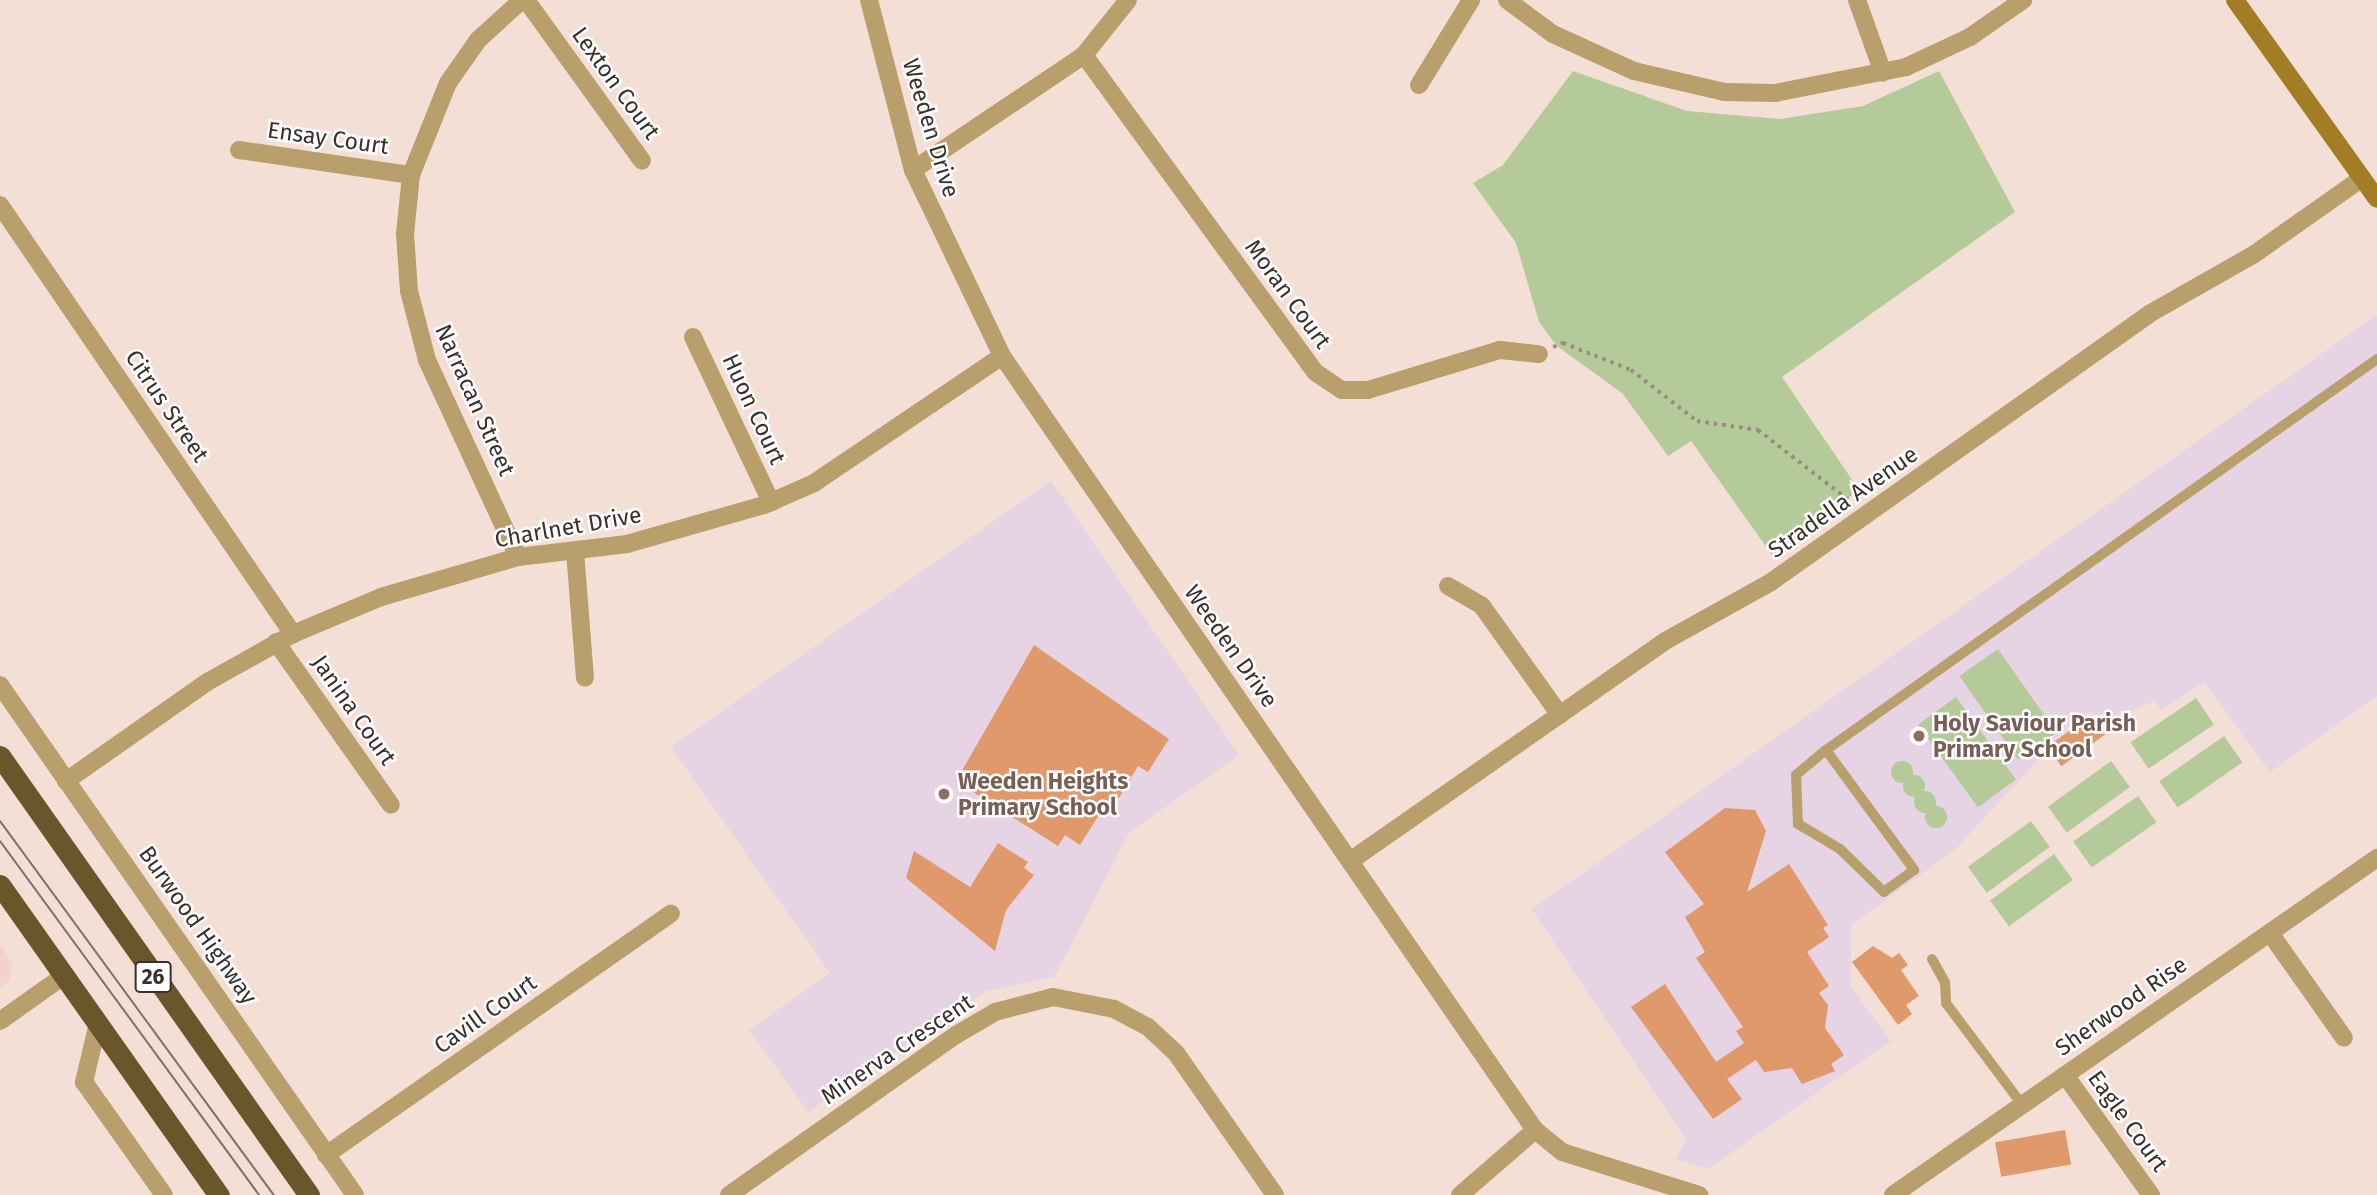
<!DOCTYPE html>
<html>
<head>
<meta charset="utf-8">
<style>
  body { margin:0 }
  #map { position:relative; width:2377px; height:1195px; overflow:hidden; background:#f4dfd7; font-family:"Fira Sans",sans-serif }
  div>[style] { position:absolute }
  [style*='--x'] { left:calc(var(--x)*1px); top:calc(var(--y)*1px); width:calc(var(--w)*1px); rotate:calc(var(--a)*1deg) }
  .built>* { inset:0; background:#f1d3c9 }
  .education>* { inset:0; background:#e6d3e3 }
  .green>* { inset:0; background:#b4ca98; transform-origin:0 0 }
  .round { border-radius:50% }
  .building>* { inset:0; background:#e0996a; transform-origin:0 0 }
  .path>* { height:3.5px; margin-top:-1.75px; transform-origin:0; background:repeating-linear-gradient(90deg,#9a8b85 0 3.5px,transparent 0 8.5px) }
  .lane>* { height:10px; margin:-5px; padding:0 5px; transform-origin:5px; border-radius:5px; background:#b99f6c }
  .street>* { height:18px; margin:-9px; padding:0 9px; transform-origin:9px; border-radius:9px; background:#b99f6c }
  .secondary>* { height:18px; margin:-9px; padding:0 9px; transform-origin:9px; border-radius:9px; background:#a37d23 }
  .highway>* { height:21px; margin:-10.5px; padding:0 10.5px; transform-origin:10.5px; border-radius:10.5px; background:#6b562b }
  .tram>* { height:2px; margin:-1px; padding:0 1px; transform-origin:1px; border-radius:1px; background:#7d706b }
  .dots>* { width:19px; height:19px; translate:-50% -50%; box-sizing:border-box; border:4px solid #fff; border-radius:50% }
  span { translate:-50% -50%; white-space:nowrap; text-align:center; line-height:1.15; -webkit-text-stroke:5px #fff; paint-order:stroke }
  .shield-label span { padding:2px 5px; background:#fff; border:2px solid; border-radius:5px; -webkit-text-stroke-width:0 }
  .shield-label { font-size:21px; color:#38302d; font-weight:700 }
  .street-label { font-size:23px; color:#38302d }
  .education-label { font-size:23px; color:#785e54; font-weight:700 }
  .left { translate:0 -50%; text-align:left }
</style>
</head>
<body>
<div id="map">
  <div class="built">
    <div style="clip-path:polygon(0 945px,12px 962px,9px 981px,0 988px)"></div>
  </div>
  <div class="education">
    <div style="clip-path:polygon(2377px 315px,2377px 696px,2270px 772px,2204px 682px,2161px 710px,2155px 701px,2100px 723px,2091px 710px,2074px 721px,1955px 850px,1851px 925px,1851px 987px,1891px 1041px,1708px 1169px,1676px 1159px,1686px 1139px,1532px 909px)"></div>
    <div style="clip-path:polygon(1051px 481px,1239px 755px,1129px 833px,1054px 977px,986px 991px,808px 1112px,749px 1030px,830px 973px,671px 747px)"></div>
  </div>
  <div class="green">
    <div style="clip-path:polygon(1573px 71px,1687px 111px,1780px 119px,1863px 106px,1939px 71px,2015px 212px,1782px 377px,1859px 490px,1772px 555px,1691px 441px,1668px 456px,1623px 394px,1557px 346px,1539px 322px,1516px 243px,1473px 183px,1503px 165px)"></div>
    <div style="left:1998px;top:649px;width:102px;height:47px;rotate:55deg"></div>
    <div style="left:1956px;top:697px;width:102px;height:47px;rotate:54deg"></div>
    <div style="left:2196px;top:698px;width:32px;height:79px;rotate:56deg"></div>
    <div style="left:2224px;top:736px;width:32px;height:79px;rotate:55deg"></div>
    <div style="left:2111px;top:761px;width:32px;height:78px;rotate:54deg"></div>
    <div class="round" style="left:1891px;top:761px;width:22px;height:22px"></div>
    <div class="round" style="left:1903px;top:775px;width:22px;height:22px"></div>
    <div class="round" style="left:1914px;top:791px;width:22px;height:22px"></div>
    <div style="left:2138px;top:796px;width:32px;height:79px;rotate:55deg"></div>
    <div class="round" style="left:1925px;top:806px;width:22px;height:22px"></div>
    <div style="left:2031px;top:821px;width:32px;height:78px;rotate:54deg"></div>
    <div style="left:2054px;top:854px;width:32px;height:79px;rotate:54deg"></div>
  </div>
  <div class="building">
    <div style="clip-path:polygon(1034px 645px,1169px 739px,1148px 772px,1138px 766px,1119px 798px,1112px 794px,1080px 845px,1065px 835px,1058px 846px,956px 781px)"></div>
    <div style="left:2091px;top:715px;width:24px;height:54px;rotate:54deg"></div>
    <div style="clip-path:polygon(1725px 808px,1755px 810px,1766px 831px,1747px 892px,1789px 864px,1828px 925px,1823px 928px,1829px 937px,1807px 952px,1829px 986px,1819px 993px,1828px 1005px,1825px 1028px,1844px 1055px,1831px 1064px,1835px 1071px,1802px 1084px,1792px 1068px,1764px 1072px,1756px 1060px,1727px 1079px,1742px 1099px,1713px 1119px,1631px 1007px,1665px 984px,1716px 1062px,1744px 1043px,1736px 1031px,1743px 1027px,1696px 958px,1705px 952px,1685px 917px,1704px 904px,1665px 852px)"></div>
    <div style="clip-path:polygon(998px 843px,1028px 862px,1024px 868px,1034px 875px,1006px 910px,995px 951px,906px 878px,914px 851px,970px 887px)"></div>
    <div style="clip-path:polygon(1873px 946px,1892px 958px,1899px 953px,1908px 965px,1901px 970px,1919px 996px,1906px 1005px,1912px 1014px,1898px 1025px,1852px 962px)"></div>
    <div style="left:2065px;top:1130px;width:35px;height:71px;rotate:80deg"></div>
  </div>
  <div class="path">
    <div style="--x:1553;--y:347;--w:11;--a:-22"></div>
    <div style="--x:1563;--y:343;--w:73;--a:21.7"></div>
    <div style="--x:1631;--y:370;--w:83;--a:37.7"></div>
    <div style="--x:1697;--y:421;--w:62;--a:8.4"></div>
    <div style="--x:1758;--y:430;--w:116;--a:37.7"></div>
  </div>
  <div class="lane">
    <div style="--x:1826;--y:750;--w:149;--a:53.7"></div>
    <div style="--x:1914;--y:870;--w:37;--a:144"></div>
    <div style="--x:1884;--y:892;--w:62;--a:-135.7"></div>
    <div style="--x:1840;--y:849;--w:49;--a:-149.2"></div>
    <div style="--x:1798;--y:824;--w:49;--a:-92.3"></div>
    <div style="--x:1796;--y:775;--w:39;--a:-40"></div>
    <div style="--x:1826;--y:750;--w:676;--a:-35.36"></div>
    <div style="--x:1932;--y:959;--w:26;--a:61"></div>
    <div style="--x:1945;--y:982;--w:21;--a:87"></div>
    <div style="--x:1946;--y:1003;--w:129;--a:53.2"></div>
  </div>
  <div class="street">
    <div style="--x:526;--y:0;--w:198;--a:54.2"></div>
    <div style="--x:869;--y:0;--w:176;--a:75.5"></div>
    <div style="--x:913;--y:170;--w:206;--a:64.4"></div>
    <div style="--x:1002;--y:356;--w:940;--a:55.45"></div>
    <div style="--x:1535;--y:1130;--w:35;--a:39"></div>
    <div style="--x:1562;--y:1152;--w:144;--a:17.4"></div>
    <div style="--x:1507;--y:0;--w:57;--a:36.5"></div>
    <div style="--x:1553;--y:34;--w:89;--a:24.6"></div>
    <div style="--x:1634;--y:71;--w:92;--a:13.1"></div>
    <div style="--x:1724;--y:92;--w:51;--a:1.1"></div>
    <div style="--x:1775;--y:93;--w:134;--a:-11.2"></div>
    <div style="--x:1906;--y:67;--w:71;--a:-25.1"></div>
    <div style="--x:1970;--y:37;--w:65;--a:-34.9"></div>
    <div style="--x:1857;--y:0;--w:77;--a:70.4"></div>
    <div style="--x:1084;--y:55;--w:392;--a:53.9"></div>
    <div style="--x:1315;--y:372;--w:32;--a:34"></div>
    <div style="--x:1342;--y:390;--w:26;--a:0"></div>
    <div style="--x:1368;--y:390;--w:138;--a:-16.9"></div>
    <div style="--x:1500;--y:350;--w:39;--a:6"></div>
    <div style="--x:1419;--y:85;--w:100;--a:-58.5"></div>
    <div style="--x:239;--y:150;--w:174;--a:8.3"></div>
    <div style="--x:913;--y:170;--w:206;--a:-33.9"></div>
    <div style="--x:1084;--y:55;--w:70;--a:-51.3"></div>
    <div style="--x:0;--y:205;--w:520;--a:55.67"></div>
    <div style="--x:693;--y:337;--w:183;--a:64.7"></div>
    <div style="--x:575;--y:551;--w:127;--a:85.5"></div>
    <div style="--x:518;--y:557;--w:217;--a:-114.8"></div>
    <div style="--x:427;--y:360;--w:71;--a:-104.6"></div>
    <div style="--x:409;--y:291;--w:57;--a:-94"></div>
    <div style="--x:405;--y:234;--w:59;--a:-84.2"></div>
    <div style="--x:411;--y:175;--w:99;--a:-68.1"></div>
    <div style="--x:448;--y:83;--w:52;--a:-55.1"></div>
    <div style="--x:478;--y:40;--w:59;--a:-42.3"></div>
    <div style="--x:1448;--y:586;--w:39;--a:30"></div>
    <div style="--x:1482;--y:606;--w:134;--a:54.4"></div>
    <div style="--x:276;--y:642;--w:199;--a:54.8"></div>
    <div style="--x:0;--y:685;--w:621;--a:55.16"></div>
    <div style="--x:66;--y:781;--w:174;--a:-35"></div>
    <div style="--x:209;--y:681;--w:96;--a:-29.2"></div>
    <div style="--x:293;--y:634;--w:95;--a:-22.8"></div>
    <div style="--x:381;--y:597;--w:143;--a:-16.3"></div>
    <div style="--x:518;--y:557;--w:110;--a:-6.8"></div>
    <div style="--x:627;--y:544;--w:142;--a:-15.9"></div>
    <div style="--x:764;--y:505;--w:55;--a:-23.7"></div>
    <div style="--x:814;--y:483;--w:227;--a:-34"></div>
    <div style="--x:1350;--y:861;--w:386;--a:-34.9"></div>
    <div style="--x:1667;--y:640;--w:119;--a:-29.1"></div>
    <div style="--x:1771;--y:582;--w:463;--a:-35.3"></div>
    <div style="--x:2149;--y:314;--w:120;--a:-29.6"></div>
    <div style="--x:2253;--y:255;--w:133;--a:-35.2"></div>
    <div style="--x:2270;--y:933;--w:128;--a:54.8"></div>
    <div style="--x:0;--y:1021;--w:80;--a:-35.3"></div>
    <div style="--x:98;--y:1023;--w:61;--a:103.3"></div>
    <div style="--x:84;--y:1082;--w:138;--a:54.7"></div>
    <div style="--x:2065;--y:1075;--w:148;--a:54.4"></div>
    <div style="--x:326;--y:1155;--w:421;--a:-35"></div>
    <div style="--x:729;--y:1195;--w:278;--a:-35.2"></div>
    <div style="--x:956;--y:1035;--w:45;--a:-30.5"></div>
    <div style="--x:995;--y:1012;--w:60;--a:-14.5"></div>
    <div style="--x:1053;--y:997;--w:62;--a:11.1"></div>
    <div style="--x:1114;--y:1009;--w:38;--a:28"></div>
    <div style="--x:1148;--y:1027;--w:38;--a:43"></div>
    <div style="--x:1176;--y:1053;--w:173;--a:55.1"></div>
    <div style="--x:1460;--y:1195;--w:99;--a:-40.9"></div>
    <div style="--x:1893;--y:1195;--w:590;--a:-34.85"></div>
  </div>
  <div class="secondary">
    <div style="--x:2235;--y:0;--w:244;--a:54.5"></div>
  </div>
  <div class="highway">
    <div style="--x:0;--y:756;--w:537;--a:54.86"></div>
    <div style="--x:0;--y:885;--w:380;--a:54.8"></div>
  </div>
  <div class="tram">
    <div style="--x:0;--y:821;--w:464;--a:53.8"></div>
    <div style="--x:0;--y:841;--w:439;--a:53.8"></div>
  </div>
  <div class="dots">
    <div style="left:1919px;top:736px;background:#8d6e63"></div>
    <div style="left:944px;top:794px;background:#8d6e63"></div>
  </div>
  <div class="shield-label">
    <span style="left:153px;top:977px">26</span>
  </div>
  <div class="street-label">
    <span style="left:616px;top:83px;rotate:54deg">Lexton Court</span>
    <span style="left:931px;top:128px;rotate:73deg">Weeden Drive</span>
    <span style="left:328px;top:138px;rotate:8deg">Ensay Court</span>
    <span style="left:1288px;top:294px;rotate:54deg">Moran Court</span>
    <span style="left:475px;top:400px;rotate:66deg">Narracan Street</span>
    <span style="left:167px;top:406px;rotate:56deg">Citrus Street</span>
    <span style="left:754px;top:409px;rotate:65deg">Huon Court</span>
    <span style="left:1843px;top:502px;rotate:-35deg">Stradella Avenue</span>
    <span style="left:568px;top:527px;rotate:-10deg">Charlnet Drive</span>
    <span style="left:1231px;top:646px;rotate:55deg">Weeden Drive</span>
    <span style="left:354px;top:710px;rotate:55deg">Janina Court</span>
    <span style="left:198px;top:925px;rotate:55deg">Burwood Highway</span>
    <span style="left:2121px;top:1006px;rotate:-35deg">Sherwood Rise</span>
    <span style="left:485px;top:1014px;rotate:-35deg">Cavill Court</span>
    <span style="left:897px;top:1049px;rotate:-34deg">Minerva Crescent</span>
    <span style="left:2128px;top:1121px;rotate:54deg">Eagle Court</span>
  </div>
  <div class="education-label">
    <span class="left" style="left:1933px;top:736px">Holy Saviour Parish<br>Primary School</span>
    <span class="left" style="left:958px;top:794px">Weeden Heights<br>Primary School</span>
  </div>
</div>
</body>
</html>
